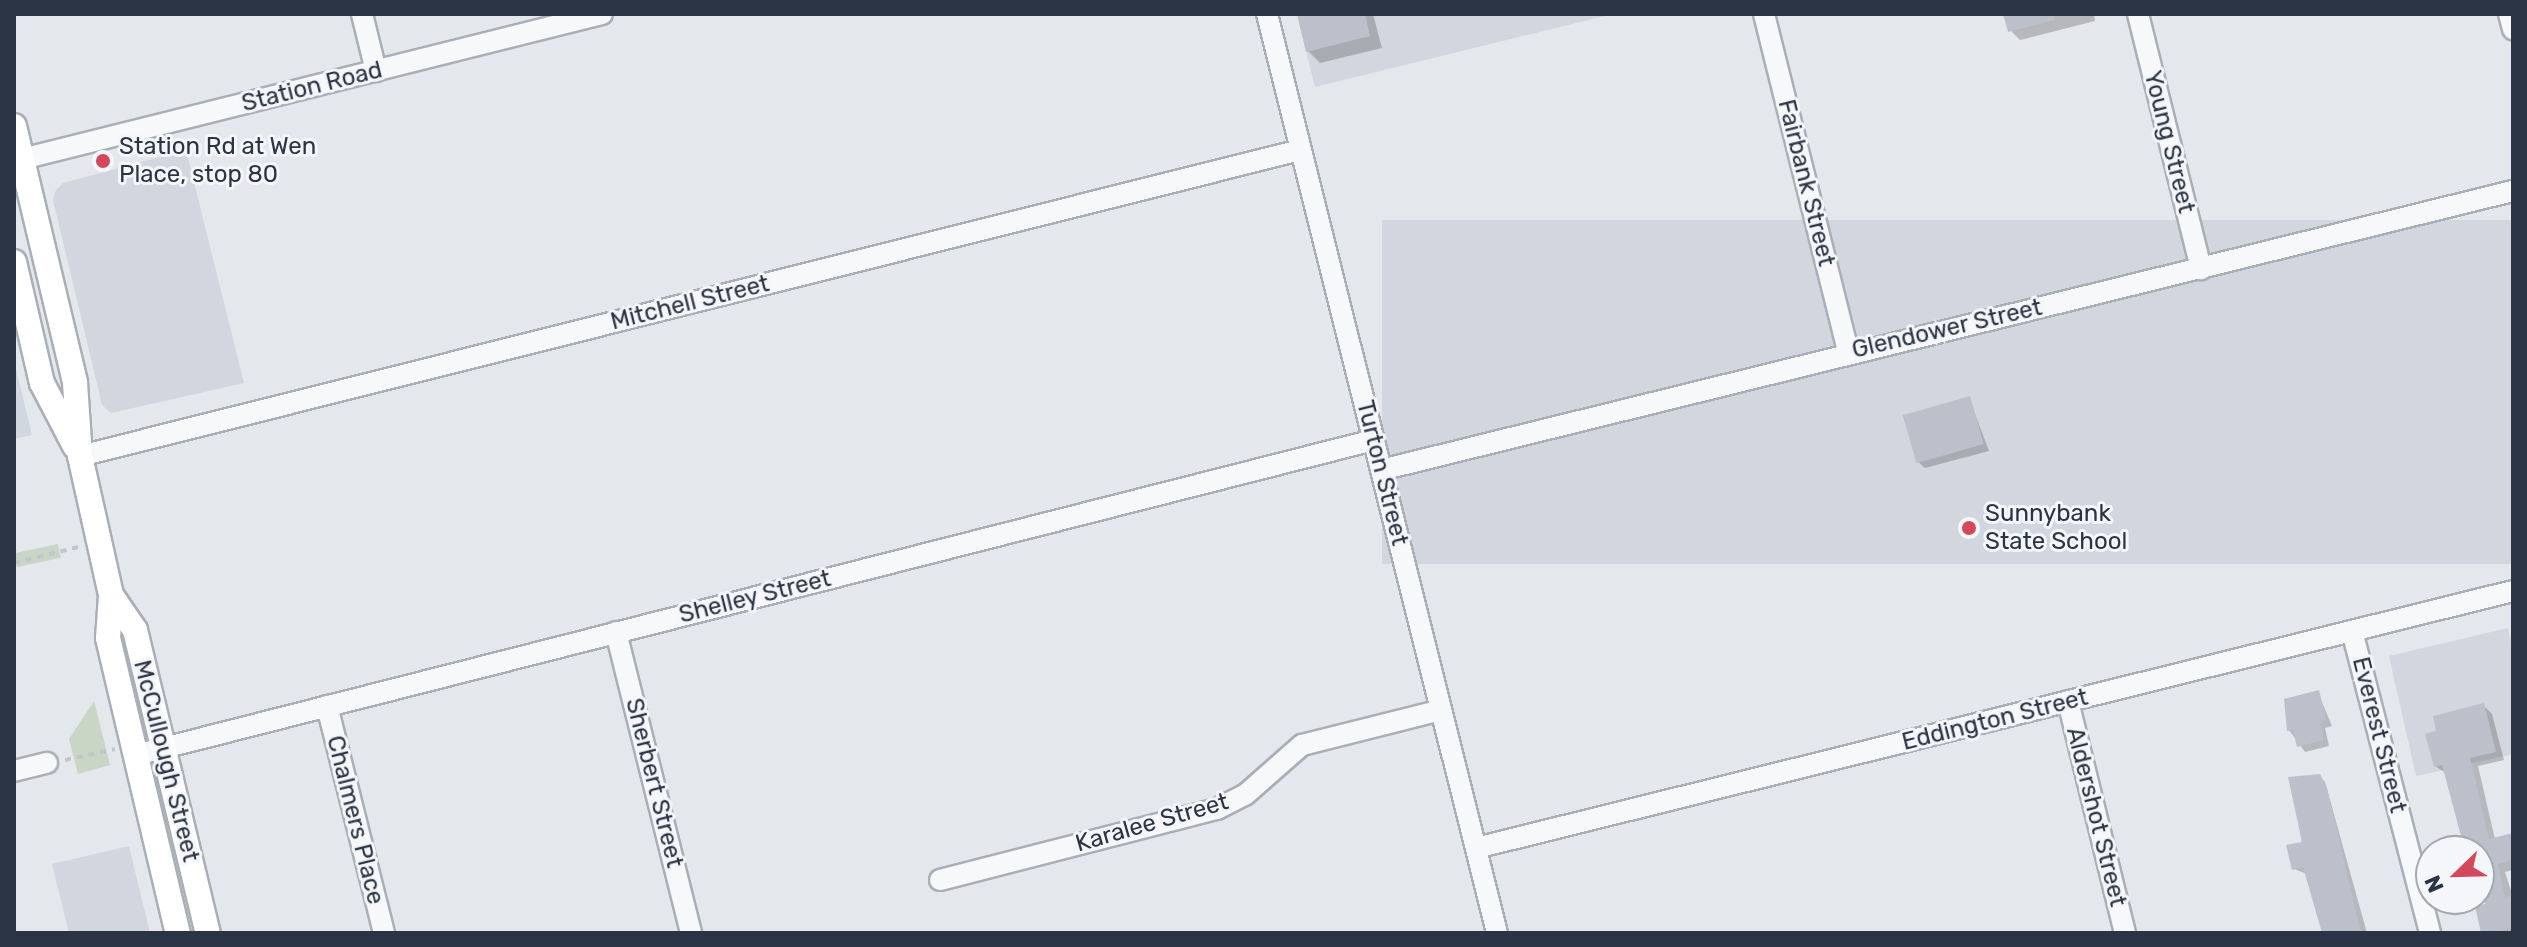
<!DOCTYPE html>
<html>
<head>
<meta charset="utf-8">
<style>
  body { margin:0 }
  #map { position:relative; width:2527px; height:947px; overflow:hidden; background:#e4e7ec; font-family:Rubik,sans-serif }
  div>[style] { position:absolute }
  [style*='--x'] { left:calc(var(--x)*1px); top:calc(var(--y)*1px); width:calc(var(--w)*1px); rotate:calc(var(--a)*1deg) }
  .built>* { inset:0; background:#d2d6de; transform-origin:0 0 }
  .green>* { inset:0; background:#c9d6c5; transform-origin:0 0 }
  .shadow>* { inset:0; background:#0003 }
  .building>* { inset:0; background:#bbc0ca; transform-origin:0 0 }
  .path>* { height:4px; margin-top:-2px; transform-origin:0; background:repeating-linear-gradient(90deg,#c2c5cb 0 6px,transparent 0 12px) }
  .roads { filter:drop-shadow(2px 0 #a9aeb7) drop-shadow(-2px 0 #a9aeb7) drop-shadow(0 2px #a9aeb7) drop-shadow(0 -2px #a9aeb7) }
  .minor>* { height:20px; margin:-10px; padding:0 10px; transform-origin:10px; border-radius:10px; background:#f7f8fa }
  .major>* { height:24px; margin:-12px; padding:0 12px; transform-origin:12px; border-radius:12px; background:#fff }
  .dots>* { width:22px; height:22px; translate:-50% -50%; box-sizing:border-box; border:4px solid #f4f6f9; border-radius:50% }
  span { translate:-50% -50%; white-space:nowrap; text-align:center; line-height:1.15; -webkit-text-stroke:6px #f4f6f9; paint-order:stroke }
  .street-label { font-size:24px; color:#2b3445 }
  .poi-label { font-size:24px; color:#2b3445 }
  .left { translate:0 -50%; text-align:left }
  .frame { position:absolute; inset:0; border:16px solid #2b3445; pointer-events:none }
  .north { position:absolute; left:2415px; top:835px; width:80px; height:80px; box-sizing:border-box; background:#f4f6f9; border:2px solid #a4a8b1; border-radius:50%; rotate:247deg; font-size:22px; font-weight:700; line-height:32px; text-align:center; color:#2b3445 }
  .north::after { content:''; display:block; margin:auto; width:28px; height:36px; background:#d1495b; clip-path:polygon(50% 0,100% 100%,50% 72%,0 100%) }
</style>
</head>
<body>
<div id="map">
  <div class="built">
    <div style="clip-path:polygon(1297px 14px,1613px 14px,1315px 87px)"></div>
    <div style="clip-path:polygon(186px 150px,244px 383px,111px 413px,102px 405px,53px 200px,56px 190px,63px 183px)"></div>
    <div style="left:2513px;top:220px;width:344px;height:1131px;rotate:90deg"></div>
    <div style="clip-path:polygon(14px 361px,32px 435px,14px 439px)"></div>
    <div style="clip-path:polygon(2508px 628px,2513px 649px,2513px 754px,2416px 776px,2389px 656px)"></div>
    <div style="clip-path:polygon(129px 846px,150px 933px,69px 933px,52px 864px)"></div>
  </div>
  <div class="green">
    <div style="left:58px;top:544px;width:14px;height:45px;rotate:78deg"></div>
    <div style="clip-path:polygon(94px 701px,110px 765px,78px 774px,69px 739px)"></div>
  </div>
  <div class="shadow">
    <div style="clip-path:polygon(1299px 14px,1373px 14px,1382px 48px,1320px 63px,1308px 51px)"></div>
    <div style="clip-path:polygon(2005px 14px,2094px 14px,2095px 21px,2020px 40px,2010px 30px)"></div>
    <div style="clip-path:polygon(1969px 398px,1989px 451px,1925px 468px,1918px 462px)"></div>
    <div style="clip-path:polygon(2318px 693px,2332px 726px,2325px 728px,2329px 746px,2305px 752px,2289px 730px)"></div>
    <div style="clip-path:polygon(2484px 706px,2492px 714px,2504px 760px,2478px 766px,2495px 839px,2513px 838px,2513px 870px,2505px 872px,2513px 897px,2513px 933px,2481px 933px,2477px 908px,2487px 905px,2479px 851px,2467px 851px,2447px 774px,2435px 766px,2439px 732px)"></div>
    <div style="clip-path:polygon(2319px 776px,2325px 782px,2367px 933px,2323px 933px,2307px 874px,2294px 869px)"></div>
  </div>
  <div class="building">
    <div style="clip-path:polygon(1297px 14px,1365px 14px,1370px 36px,1306px 52px)"></div>
    <div style="clip-path:polygon(2003px 14px,2054px 14px,2054px 20px,2008px 32px)"></div>
    <div style="left:1970px;top:396px;width:50px;height:70px;rotate:74deg"></div>
    <div style="clip-path:polygon(2319px 690px,2326px 720px,2320px 722px,2324px 740px,2297px 747px,2293px 730px,2287px 731px,2284px 699px)"></div>
    <div style="clip-path:polygon(2484px 703px,2496px 752px,2470px 758px,2489px 839px,2513px 833px,2513px 860px,2498px 864px,2505px 897px,2513px 895px,2513px 928px,2491px 933px,2481px 933px,2475px 906px,2485px 904px,2479px 851px,2465px 851px,2442px 765px,2434px 767px,2425px 734px,2436px 731px,2433px 716px)"></div>
    <div style="clip-path:polygon(2320px 774px,2327px 788px,2361px 933px,2322px 933px,2303px 867px,2292px 870px,2286px 845px,2302px 842px,2288px 777px)"></div>
  </div>
  <div class="path">
    <div style="--x:14;--y:563;--w:66;--a:-14"></div>
    <div style="--x:65;--y:760;--w:51;--a:-12.4"></div>
  </div>
  <div class="roads">
    <div class="minor">
      <div style="--x:362;--y:14;--w:59;--a:76.2"></div>
      <div style="--x:1267;--y:14;--w:947;--a:75.95"></div>
      <div style="--x:1764;--y:14;--w:348;--a:76"></div>
      <div style="--x:2138;--y:14;--w:263;--a:76.1"></div>
      <div style="--x:2509;--y:14;--w:16;--a:75"></div>
      <div style="--x:14;--y:161;--w:606;--a:-14.04"></div>
      <div style="--x:80;--y:456;--w:1258;--a:-14.08"></div>
      <div style="--x:1381;--y:470;--w:1166;--a:-13.85"></div>
      <div style="--x:2352;--y:631;--w:312;--a:75.5"></div>
      <div style="--x:616;--y:632;--w:310;--a:76"></div>
      <div style="--x:2068;--y:701;--w:239;--a:76.2"></div>
      <div style="--x:327;--y:706;--w:234;--a:75.9"></div>
      <div style="--x:136;--y:755;--w:1277;--a:-14.28"></div>
      <div style="--x:14;--y:771;--w:34;--a:-14"></div>
      <div style="--x:1476;--y:848;--w:1068;--a:-13.92"></div>
      <div style="--x:940;--y:880;--w:286;--a:-14.4"></div>
      <div style="--x:1217;--y:809;--w:31;--a:-27"></div>
      <div style="--x:1245;--y:795;--w:76;--a:-41.3"></div>
      <div style="--x:1302;--y:745;--w:143;--a:-14.1"></div>
    </div>
    <div class="major">
      <div style="--x:14;--y:126;--w:264;--a:76.6"></div>
      <div style="--x:75;--y:383;--w:73;--a:86.1"></div>
      <div style="--x:80;--y:456;--w:142;--a:77.4"></div>
      <div style="--x:111;--y:595;--w:43;--a:94"></div>
      <div style="--x:108;--y:638;--w:303;--a:76.7"></div>
      <div style="--x:14;--y:262;--w:124;--a:77"></div>
      <div style="--x:42;--y:383;--w:71;--a:62.4"></div>
      <div style="--x:111;--y:595;--w:42;--a:55.6"></div>
      <div style="--x:135;--y:630;--w:312;--a:76.5"></div>
    </div>
  </div>
  <div class="dots">
    <div style="left:103px;top:161px;background:#d1495b"></div>
    <div style="left:1969px;top:528px;background:#d1495b"></div>
  </div>
  <div class="street-label">
    <span style="left:312px;top:87px;rotate:-14deg">Station Road</span>
    <span style="left:2169px;top:142px;rotate:76deg">Young Street</span>
    <span style="left:1806px;top:183px;rotate:76deg">Fairbank Street</span>
    <span style="left:690px;top:303px;rotate:-14deg">Mitchell Street</span>
    <span style="left:1947px;top:329px;rotate:-13deg">Glendower Street</span>
    <span style="left:1382px;top:473px;rotate:76deg">Turton Street</span>
    <span style="left:755px;top:597px;rotate:-14deg">Shelley Street</span>
    <span style="left:1995px;top:720px;rotate:-14deg">Eddington Street</span>
    <span style="left:2379px;top:735px;rotate:76deg">Everest Street</span>
    <span style="left:166px;top:761px;rotate:76deg">McCullough Street</span>
    <span style="left:654px;top:783px;rotate:76deg">Sherbert Street</span>
    <span style="left:2096px;top:817px;rotate:76deg">Aldershot Street</span>
    <span style="left:355px;top:820px;rotate:76deg">Chalmers Place</span>
    <span style="left:1152px;top:823px;rotate:-16deg">Karalee Street</span>
  </div>
  <div class="poi-label">
    <span class="left" style="left:119px;top:161px">Station Rd at Wen<br>Place, stop 80</span>
    <span class="left" style="left:1985px;top:528px">Sunnybank<br>State School</span>
  </div>
  <div class="frame"></div>
  <div class="north">N</div>
</div>
</body>
</html>
